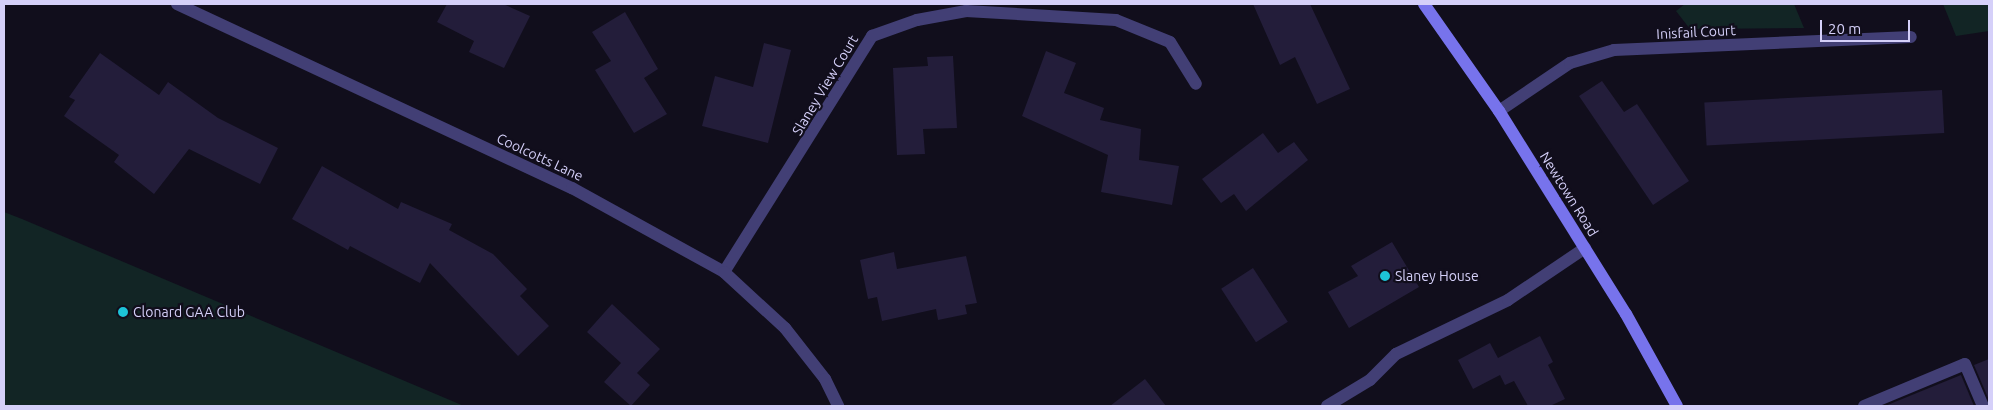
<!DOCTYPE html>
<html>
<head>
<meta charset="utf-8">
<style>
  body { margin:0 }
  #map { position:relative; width:1993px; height:410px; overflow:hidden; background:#110e1c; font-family:Ubuntu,sans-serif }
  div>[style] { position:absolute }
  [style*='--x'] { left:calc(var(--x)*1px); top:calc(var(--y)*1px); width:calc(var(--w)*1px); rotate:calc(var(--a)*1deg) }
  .green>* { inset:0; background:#122525 }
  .building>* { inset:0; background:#231d3a; transform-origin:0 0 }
  .service>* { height:12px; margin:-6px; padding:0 6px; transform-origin:6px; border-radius:6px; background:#423f75 }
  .minor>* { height:12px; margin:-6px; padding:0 6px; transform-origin:6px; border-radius:6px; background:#423f75 }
  .tertiary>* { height:12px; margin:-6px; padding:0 6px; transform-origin:6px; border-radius:6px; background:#423f75 }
  .secondary>* { height:12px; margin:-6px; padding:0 6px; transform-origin:6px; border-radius:6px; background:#7773ec }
  .dots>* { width:14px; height:14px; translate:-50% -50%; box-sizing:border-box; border:2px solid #110e1c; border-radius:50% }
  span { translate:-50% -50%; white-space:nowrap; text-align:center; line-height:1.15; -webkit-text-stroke:4.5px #110e1c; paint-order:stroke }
  .street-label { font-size:14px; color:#d5d0f9 }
  .poi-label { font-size:14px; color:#d5d0f9 }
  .left { translate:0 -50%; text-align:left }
  .frame { position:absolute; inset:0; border:5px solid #d5d0f9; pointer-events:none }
  .scale { position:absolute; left:1820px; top:20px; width:90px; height:22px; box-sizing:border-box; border:2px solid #d5d0f9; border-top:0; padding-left:6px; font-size:15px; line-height:18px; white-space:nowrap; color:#d5d0f9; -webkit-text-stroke:4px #110e1c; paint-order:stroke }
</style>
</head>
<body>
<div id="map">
  <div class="green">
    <div style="clip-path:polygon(1685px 4px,1794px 4px,1804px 28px,1690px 29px,1676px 11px)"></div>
    <div style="clip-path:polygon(1943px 4px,1989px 4px,1989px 31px,1956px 36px)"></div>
    <div style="clip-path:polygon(4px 212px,22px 219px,464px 406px,4px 406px)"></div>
  </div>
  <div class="building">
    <div style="clip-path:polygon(447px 4px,503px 4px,530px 16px,504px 68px,469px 52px,474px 41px,437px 22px)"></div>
    <div style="clip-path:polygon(1253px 4px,1310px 4px,1350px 89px,1317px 104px,1295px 57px,1280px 65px)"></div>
    <div style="clip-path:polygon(625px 12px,658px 69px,644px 78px,667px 114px,634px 133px,595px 70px,611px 61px,592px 32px)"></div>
    <div style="clip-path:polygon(764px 43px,791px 50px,768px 143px,702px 126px,715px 76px,753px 87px)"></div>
    <div style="clip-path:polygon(1046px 51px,1076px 63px,1064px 93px,1104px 108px,1100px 120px,1141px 129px,1139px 160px,1179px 166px,1172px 205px,1101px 192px,1108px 155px,1022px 116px)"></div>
    <div style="clip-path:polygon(100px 53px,159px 95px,168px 82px,218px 118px,278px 148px,260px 184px,189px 149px,154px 194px,114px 162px,119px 155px,64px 116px,75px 100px,69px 97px)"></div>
    <div style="clip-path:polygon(953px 56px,957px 128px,923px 129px,925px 154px,897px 155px,893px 68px,928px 66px,927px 57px)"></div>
    <div style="clip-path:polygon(1602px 81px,1624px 112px,1637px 104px,1689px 181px,1653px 205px,1579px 96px)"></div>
    <div style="left:1942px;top:90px;width:43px;height:238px;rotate:87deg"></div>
    <div style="clip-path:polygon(1263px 133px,1278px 153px,1294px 142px,1308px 160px,1246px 211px,1234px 194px,1221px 203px,1202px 179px)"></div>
    <div style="clip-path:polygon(322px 166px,398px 209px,401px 202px,452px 224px,449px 230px,493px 254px,527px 289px,520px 296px,549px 326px,518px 356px,430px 263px,420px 283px,350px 246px,348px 250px,292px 219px)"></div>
    <div style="clip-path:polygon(1392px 242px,1419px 287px,1349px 328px,1328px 292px,1358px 276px,1351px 266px)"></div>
    <div style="clip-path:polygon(894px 252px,897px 269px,966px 256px,977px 303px,965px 305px,967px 314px,938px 320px,936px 309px,882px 321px,877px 297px,868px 299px,860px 260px)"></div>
    <div style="left:1253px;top:268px;width:64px;height:38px;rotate:57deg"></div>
    <div style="clip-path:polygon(612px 304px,660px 349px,637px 373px,650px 385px,631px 406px,604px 382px,621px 363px,587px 332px)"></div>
    <div style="clip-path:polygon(1540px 336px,1553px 362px,1548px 365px,1565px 399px,1550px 406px,1528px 406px,1514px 381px,1505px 385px,1500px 375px,1473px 389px,1458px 360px,1490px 343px,1498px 358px)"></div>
    <div style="clip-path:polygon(1989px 359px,1989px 400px,1974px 365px)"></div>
    <div style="clip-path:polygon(1961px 375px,1974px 406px,1885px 406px)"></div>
    <div style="clip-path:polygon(1145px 379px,1166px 406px,1110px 406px)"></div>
  </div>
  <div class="service">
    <div style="--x:1864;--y:406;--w:109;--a:-22.6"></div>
    <div style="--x:1965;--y:364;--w:46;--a:66.8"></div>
  </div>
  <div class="minor">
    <div style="--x:1499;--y:111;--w:86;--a:-34.1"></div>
    <div style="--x:1570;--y:63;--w:46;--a:-16.5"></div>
    <div style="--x:1614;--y:50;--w:297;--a:-2.5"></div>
    <div style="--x:724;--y:272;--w:279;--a:-57.9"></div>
    <div style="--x:872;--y:36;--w:48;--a:-19.6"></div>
    <div style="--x:917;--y:20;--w:50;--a:-10.4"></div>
    <div style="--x:966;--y:11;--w:150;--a:3.4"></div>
    <div style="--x:1116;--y:20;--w:58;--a:22.2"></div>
    <div style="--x:1170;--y:42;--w:49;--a:58.2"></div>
    <div style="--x:1327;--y:406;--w:50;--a:-31.2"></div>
    <div style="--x:1370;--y:380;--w:37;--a:-45"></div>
    <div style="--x:1396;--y:354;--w:124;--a:-25.7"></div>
    <div style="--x:1508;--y:300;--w:93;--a:-34"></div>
  </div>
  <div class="tertiary">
    <div style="--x:177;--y:4;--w:436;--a:25"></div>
    <div style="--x:572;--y:188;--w:174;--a:28.9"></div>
    <div style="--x:724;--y:272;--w:83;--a:42.6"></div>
    <div style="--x:785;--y:328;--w:65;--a:51.9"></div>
    <div style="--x:825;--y:379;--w:30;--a:64"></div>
  </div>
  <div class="secondary">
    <div style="--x:1424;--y:4;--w:131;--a:55"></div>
    <div style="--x:1499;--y:111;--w:239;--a:58"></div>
    <div style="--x:1626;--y:314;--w:105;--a:61"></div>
  </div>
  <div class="dots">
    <div style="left:1385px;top:276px;background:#1dc3d7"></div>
    <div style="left:123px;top:312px;background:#1dc3d7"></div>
  </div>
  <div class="street-label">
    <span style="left:1696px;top:32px;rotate:-3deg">Inisfail Court</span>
    <span style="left:825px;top:85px;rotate:-59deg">Slaney View Court</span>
    <span style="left:540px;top:157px;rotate:25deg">Coolcotts Lane</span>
    <span style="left:1569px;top:194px;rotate:58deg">Newtown Road</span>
  </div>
  <div class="poi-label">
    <span class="left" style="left:1395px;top:276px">Slaney House</span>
    <span class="left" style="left:133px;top:312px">Clonard GAA Club</span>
  </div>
  <div class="frame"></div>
  <div class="scale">20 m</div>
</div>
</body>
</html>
